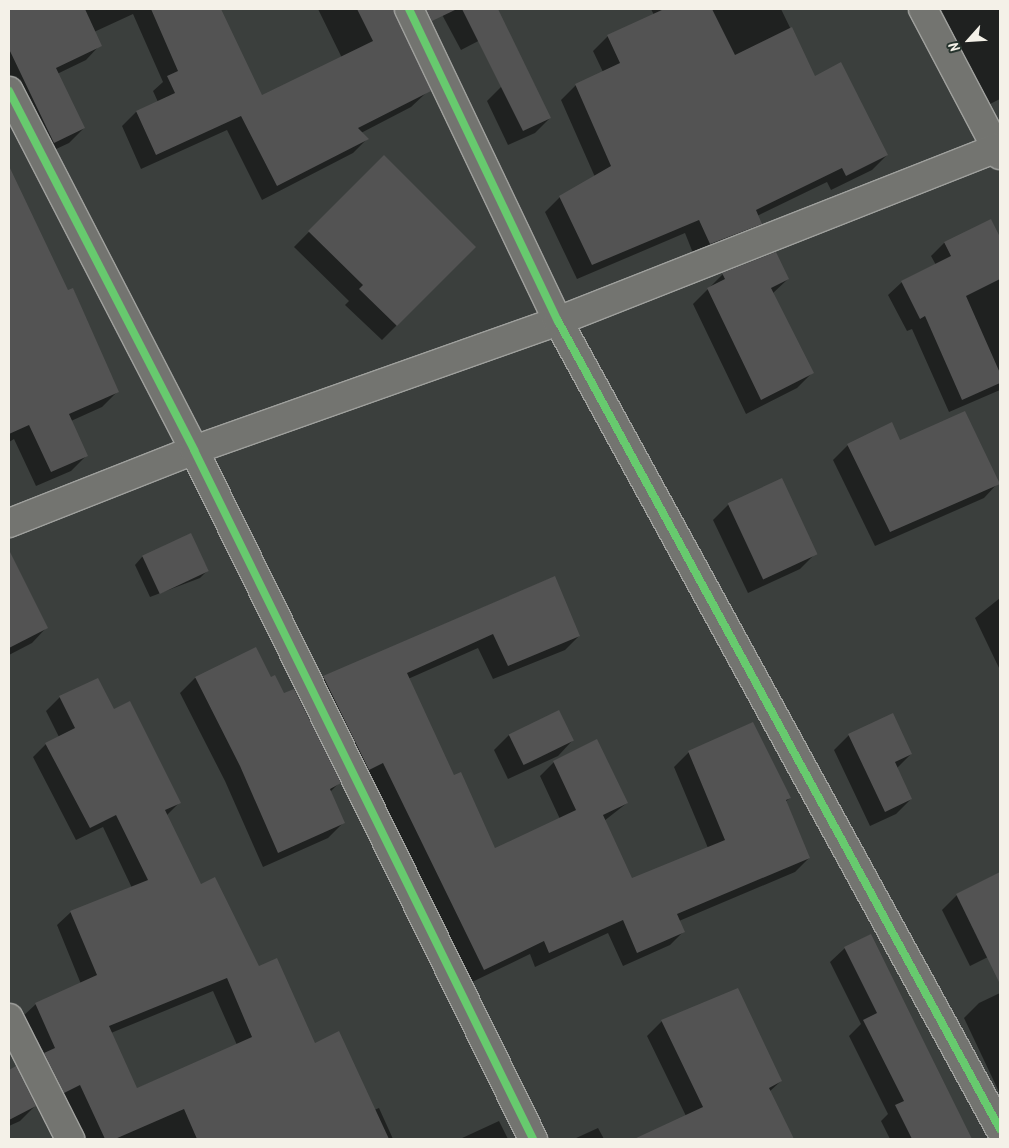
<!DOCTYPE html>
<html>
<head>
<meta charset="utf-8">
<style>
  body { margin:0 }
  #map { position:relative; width:1009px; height:1148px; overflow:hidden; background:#3b3f3d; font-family:Kalam,sans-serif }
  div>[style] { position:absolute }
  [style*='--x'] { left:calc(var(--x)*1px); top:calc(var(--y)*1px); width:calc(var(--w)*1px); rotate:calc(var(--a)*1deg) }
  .shadow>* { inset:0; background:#0007 }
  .building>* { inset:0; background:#535353; transform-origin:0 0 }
  .roads { filter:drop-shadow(1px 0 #9fa09d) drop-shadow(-1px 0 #9fa09d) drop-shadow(0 1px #9fa09d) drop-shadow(0 -1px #9fa09d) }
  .minor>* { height:28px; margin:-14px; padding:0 14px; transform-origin:14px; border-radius:14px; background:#737470 }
  .cycleway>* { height:8px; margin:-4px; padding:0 4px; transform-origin:4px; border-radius:4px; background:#67ca6e }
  span { translate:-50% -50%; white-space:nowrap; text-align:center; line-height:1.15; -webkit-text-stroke:4px #26332d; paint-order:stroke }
  .frame { position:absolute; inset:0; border:10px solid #f4f1e8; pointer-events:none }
  .north { position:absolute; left:944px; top:15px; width:50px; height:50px; -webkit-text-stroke:4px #26332d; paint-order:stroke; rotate:244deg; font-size:14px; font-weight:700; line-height:20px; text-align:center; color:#f4f1e8 }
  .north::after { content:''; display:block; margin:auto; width:18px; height:22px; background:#f4f1e8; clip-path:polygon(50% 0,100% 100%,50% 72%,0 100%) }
</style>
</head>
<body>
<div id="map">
  <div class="shadow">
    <div style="clip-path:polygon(9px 9px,219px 9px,261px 97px,342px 58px,318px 9px,381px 9px,426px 93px,411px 107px,361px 133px,367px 139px,353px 153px,262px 200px,227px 130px,141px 169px,122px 126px,136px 112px,158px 102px,153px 91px,163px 82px,133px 14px,94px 32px,100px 45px,86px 60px,57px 74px,84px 128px,69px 143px,39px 157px,9px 100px)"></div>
    <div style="clip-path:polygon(439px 9px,496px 9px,503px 22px,488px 36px,461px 50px)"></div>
    <div style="clip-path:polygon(651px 9px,781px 9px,814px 77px,887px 155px,872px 170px,831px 190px,827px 182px,757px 216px,761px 224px,746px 238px,695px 258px,685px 233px,577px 279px,545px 212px,560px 197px,595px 177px,561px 100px,576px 85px,603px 72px,593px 51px,608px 36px,654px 15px)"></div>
    <div style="clip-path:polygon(941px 9px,1000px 9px,1000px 99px,988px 105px)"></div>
    <div style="clip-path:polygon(502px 86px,550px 118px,535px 133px,508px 145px,487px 101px)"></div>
    <div style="clip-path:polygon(384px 156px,475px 247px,382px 340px,345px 305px,349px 301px,294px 247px)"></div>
    <div style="clip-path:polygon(24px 201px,67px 292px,73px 289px,117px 392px,102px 407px,71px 421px,86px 456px,71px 471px,36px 486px,14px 439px,9px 442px,9px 208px)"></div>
    <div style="clip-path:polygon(991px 220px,1000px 239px,1000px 390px,949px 412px,912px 329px,907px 331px,888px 295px,902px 282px,936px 265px,931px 256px,944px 243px)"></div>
    <div style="clip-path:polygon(723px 274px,788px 279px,772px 294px,812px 373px,797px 388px,746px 414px,693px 304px)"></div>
    <div style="clip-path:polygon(900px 442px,998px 483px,984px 498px,875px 546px,833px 460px,848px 445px)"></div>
    <div style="clip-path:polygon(781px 480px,815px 554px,800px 569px,748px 593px,713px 520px,728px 505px)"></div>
    <div style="clip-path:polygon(190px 535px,208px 570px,200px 578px,150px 597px,135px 565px,142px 557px)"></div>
    <div style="clip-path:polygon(9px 553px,46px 628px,32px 643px,9px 655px)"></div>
    <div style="clip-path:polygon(554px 577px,579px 636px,565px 650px,493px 679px,478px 648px,408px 679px,453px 776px,495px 849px,560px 819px,540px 776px,554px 762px,627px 803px,604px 821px,632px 880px,708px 848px,674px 767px,689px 752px,752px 723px,790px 798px,785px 802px,809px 858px,795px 872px,679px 921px,684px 931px,670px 945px,623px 966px,608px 933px,535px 967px,530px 954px,470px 983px,309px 691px,323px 677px)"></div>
    <div style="clip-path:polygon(1000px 598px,1000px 670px,975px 618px)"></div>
    <div style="clip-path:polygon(195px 678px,270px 679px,339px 783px,330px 792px,343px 823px,328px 838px,263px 867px,225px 781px,180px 693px)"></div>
    <div style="clip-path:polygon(evenodd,60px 697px,114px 711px,179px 803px,166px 816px,200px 886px,314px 1044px,374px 1110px,379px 1108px,393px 1139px,86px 1139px,66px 1098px,50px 1105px,22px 1017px,36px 1004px,81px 984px,57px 925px,71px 912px,132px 888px,103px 827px,76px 840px,33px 757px,46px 744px,59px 737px,46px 711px,60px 697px,213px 991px,237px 1045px,136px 1089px,111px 1033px,213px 991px)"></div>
    <div style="clip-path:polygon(509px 735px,572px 741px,558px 756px,508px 779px,494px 750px)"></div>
    <div style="clip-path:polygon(849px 735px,911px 754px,897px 768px,911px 799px,896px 814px,870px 826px,834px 750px)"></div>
    <div style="clip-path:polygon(1000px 874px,1000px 951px,970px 966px,942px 910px,957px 895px)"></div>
    <div style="clip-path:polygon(870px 935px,971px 1139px,890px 1139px,881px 1121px,888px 1114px,849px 1036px,861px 1024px,830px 962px,845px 948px)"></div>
    <div style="clip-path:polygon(737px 990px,781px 1081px,769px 1092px,792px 1139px,637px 1139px,686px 1116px,647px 1036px,662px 1021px)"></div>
    <div style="clip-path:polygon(1000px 993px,1000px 1094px,964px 1018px,979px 1003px)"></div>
    <div style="clip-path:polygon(15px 1068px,35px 1106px,20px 1121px,9px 1126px,9px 1071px)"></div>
    <div style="clip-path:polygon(499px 1121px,508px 1139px,460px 1139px)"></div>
    <div style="clip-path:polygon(598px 1128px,604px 1139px,574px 1139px)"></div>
  </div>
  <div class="building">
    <div style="clip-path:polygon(9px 9px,85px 9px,102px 46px,56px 68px,85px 128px,54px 143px,9px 49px)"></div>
    <div style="clip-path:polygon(151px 9px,221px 9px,262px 95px,373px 41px,357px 9px,394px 9px,431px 91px,358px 128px,369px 139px,277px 186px,241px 116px,156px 155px,136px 111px,175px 93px,167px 76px,178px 71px)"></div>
    <div style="clip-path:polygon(426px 9px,457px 9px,432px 21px)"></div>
    <div style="clip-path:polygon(462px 9px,498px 9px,551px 118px,523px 131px)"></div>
    <div style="clip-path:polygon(664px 9px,712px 9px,735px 55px,792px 27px,815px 76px,841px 62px,888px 155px,846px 176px,842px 168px,756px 210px,762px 224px,710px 244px,699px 220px,592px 265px,559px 196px,611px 166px,575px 84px,620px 63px,607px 35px)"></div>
    <div style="clip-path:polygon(384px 155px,476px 247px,397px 326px,359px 289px,363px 285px,308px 231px)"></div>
    <div style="clip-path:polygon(9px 166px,68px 290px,73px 288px,119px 392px,69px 414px,88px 456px,51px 472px,29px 425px,9px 434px)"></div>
    <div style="clip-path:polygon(991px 219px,1000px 237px,1000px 279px,966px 296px,1000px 373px,1000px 383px,962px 400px,925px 316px,920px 319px,901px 281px,951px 256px,944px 242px)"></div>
    <div style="clip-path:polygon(776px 252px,789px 279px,771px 288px,814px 373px,761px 400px,707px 288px,725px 279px,722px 273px)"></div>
    <div style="clip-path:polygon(965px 411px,1000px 484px,890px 532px,847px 444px,892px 422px,900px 440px)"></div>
    <div style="left:782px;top:478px;width:84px;height:60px;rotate:65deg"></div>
    <div style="left:191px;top:533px;width:42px;height:54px;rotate:65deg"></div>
    <div style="clip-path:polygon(9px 550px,48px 628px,9px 648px)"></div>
    <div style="clip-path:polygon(555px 576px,580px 636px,508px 666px,493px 634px,407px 673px,454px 775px,461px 772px,495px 848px,576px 810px,553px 761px,597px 739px,628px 803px,603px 815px,632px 878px,725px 840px,688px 751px,753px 722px,791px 798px,786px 800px,810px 858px,677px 914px,685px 932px,637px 953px,623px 920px,549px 953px,544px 941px,484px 970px,383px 763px,369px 770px,323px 676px)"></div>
    <div style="clip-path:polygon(256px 647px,271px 677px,275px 675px,284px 693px,294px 689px,341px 783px,330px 789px,345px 823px,278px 853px,240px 766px,195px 677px)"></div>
    <div style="clip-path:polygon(evenodd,98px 678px,114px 709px,130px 701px,181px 803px,165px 810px,201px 884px,215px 877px,259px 966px,277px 958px,315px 1043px,339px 1031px,389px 1139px,197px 1139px,184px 1109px,115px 1139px,105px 1139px,80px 1085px,64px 1093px,44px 1053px,55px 1048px,35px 1003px,97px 975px,70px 911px,148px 880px,116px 815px,90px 828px,45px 743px,75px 728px,59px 696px,98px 678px,227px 978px,252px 1037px,137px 1088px,109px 1026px,227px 978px)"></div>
    <div style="left:559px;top:710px;width:34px;height:56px;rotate:64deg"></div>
    <div style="clip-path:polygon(893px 713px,912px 754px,895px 762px,912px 799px,885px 812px,848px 734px)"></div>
    <div style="clip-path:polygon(1000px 872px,1000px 984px,956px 894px)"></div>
    <div style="clip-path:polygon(871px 934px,927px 1048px,972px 1139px,912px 1139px,895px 1105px,904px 1101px,863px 1020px,877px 1013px,844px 947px)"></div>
    <div style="clip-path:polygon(738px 988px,782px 1081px,769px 1088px,794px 1139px,634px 1139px,703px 1107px,661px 1020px)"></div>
    <div style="clip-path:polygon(16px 1066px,36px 1106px,9px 1120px,9px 1070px)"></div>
  </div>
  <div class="roads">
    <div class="minor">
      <div style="--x:409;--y:9;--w:346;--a:64.5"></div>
      <div style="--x:558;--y:321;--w:921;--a:61.32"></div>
      <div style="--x:923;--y:9;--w:165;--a:62.2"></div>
      <div style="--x:9;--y:91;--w:404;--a:62.7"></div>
      <div style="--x:194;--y:450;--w:768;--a:63.8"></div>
      <div style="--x:9;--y:523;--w:199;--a:-21.5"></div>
      <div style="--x:194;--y:450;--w:386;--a:-19.5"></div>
      <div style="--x:558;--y:321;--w:475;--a:-21.5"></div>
      <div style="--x:9;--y:1018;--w:136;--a:63.2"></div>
    </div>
  </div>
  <div class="cycleway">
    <div style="--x:409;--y:9;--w:346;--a:64.5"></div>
    <div style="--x:558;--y:321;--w:921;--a:61.32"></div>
    <div style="--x:9;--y:91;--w:404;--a:62.7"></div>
    <div style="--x:194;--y:450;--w:768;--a:63.8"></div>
  </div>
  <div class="frame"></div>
  <div class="north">N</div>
</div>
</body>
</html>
